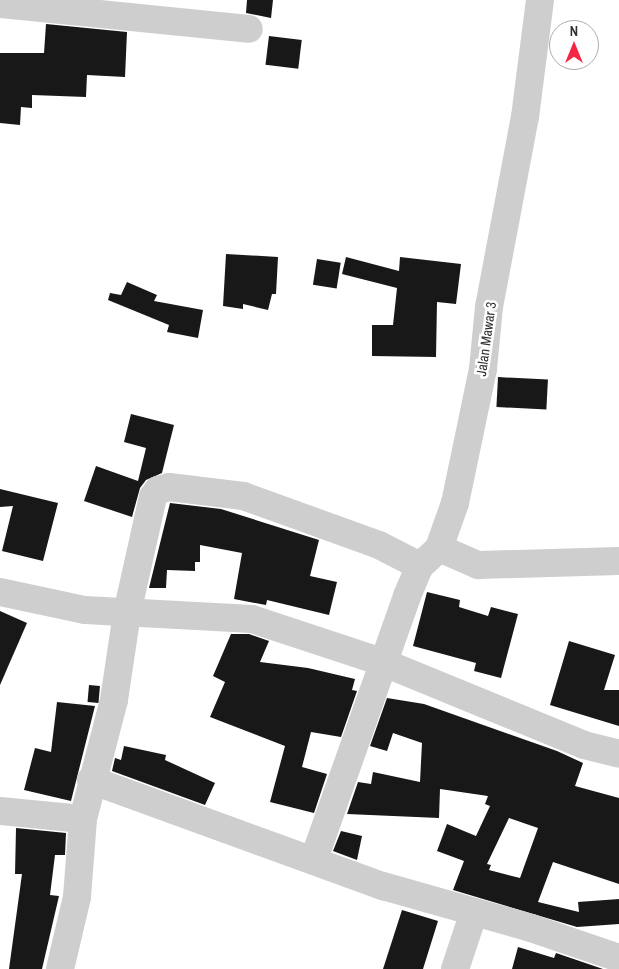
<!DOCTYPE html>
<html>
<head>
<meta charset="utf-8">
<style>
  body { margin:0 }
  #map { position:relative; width:619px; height:969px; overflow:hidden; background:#fff; font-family:"Archivo Narrow",sans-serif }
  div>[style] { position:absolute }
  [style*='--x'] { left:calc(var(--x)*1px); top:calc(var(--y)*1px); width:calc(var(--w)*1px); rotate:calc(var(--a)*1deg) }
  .building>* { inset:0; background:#181818; transform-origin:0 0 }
  .minor>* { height:28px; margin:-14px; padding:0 14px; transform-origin:14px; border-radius:14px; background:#cecece }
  span { translate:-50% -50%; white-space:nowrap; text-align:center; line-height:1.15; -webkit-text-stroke:5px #fff; paint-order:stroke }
  .street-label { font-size:14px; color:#313131 }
  .north { position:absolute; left:549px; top:20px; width:50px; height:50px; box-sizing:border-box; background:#fff; border:1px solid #adadad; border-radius:50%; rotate:0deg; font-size:14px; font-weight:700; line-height:20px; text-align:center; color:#313131 }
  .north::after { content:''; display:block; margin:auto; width:18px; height:22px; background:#f32744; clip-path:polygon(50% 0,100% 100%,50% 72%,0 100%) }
</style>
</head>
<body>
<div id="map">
  <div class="building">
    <div style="clip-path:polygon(247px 0,273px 0,271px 18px,246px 13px)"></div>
    <div style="clip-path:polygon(46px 24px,127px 32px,125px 77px,87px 75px,86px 97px,32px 95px,32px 108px,21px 107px,20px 125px,0 123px,0 53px,44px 53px)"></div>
    <div style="left:269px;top:36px;width:33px;height:29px;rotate:7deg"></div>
    <div style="clip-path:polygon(226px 254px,278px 257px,276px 294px,272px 294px,268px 310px,243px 304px,243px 309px,223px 306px)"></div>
    <div style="clip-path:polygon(346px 257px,399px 271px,400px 257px,461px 264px,456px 304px,437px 302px,436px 357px,372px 356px,372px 325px,393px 325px,397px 288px,342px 274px)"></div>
    <div style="left:317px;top:259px;width:24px;height:26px;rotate:9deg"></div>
    <div style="clip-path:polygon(127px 282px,157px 295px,154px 301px,203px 310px,198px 338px,167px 332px,169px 325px,108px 300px,110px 293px,121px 295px)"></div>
    <div style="left:498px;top:377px;width:50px;height:30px;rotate:3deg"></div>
    <div style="clip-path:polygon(131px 414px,174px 425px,162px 473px,146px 480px,140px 488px,132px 517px,84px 501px,96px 466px,138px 481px,146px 448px,124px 442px)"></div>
    <div style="clip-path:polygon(0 489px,58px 503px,43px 561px,2px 551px,13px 506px,0 507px)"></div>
    <div style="clip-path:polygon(170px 503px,221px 509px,319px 540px,310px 576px,337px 582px,329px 615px,267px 600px,266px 605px,234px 599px,242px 553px,200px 545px,200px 562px,195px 562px,195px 571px,167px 570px,166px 588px,149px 588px)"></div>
    <div style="clip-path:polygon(427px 592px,460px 600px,459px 607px,488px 616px,491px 607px,518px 614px,501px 678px,474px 671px,476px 663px,413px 646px)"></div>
    <div style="clip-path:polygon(0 611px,27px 623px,0 685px)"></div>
    <div style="clip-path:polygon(231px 634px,249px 634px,269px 641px,260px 662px,308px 668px,355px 679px,352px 690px,357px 691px,341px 737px,311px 732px,302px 767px,327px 774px,314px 813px,270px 802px,285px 746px,210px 717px,225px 682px,213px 676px)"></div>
    <div style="clip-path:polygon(569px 641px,615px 655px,604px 690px,619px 690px,619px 726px,550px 705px)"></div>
    <div style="left:89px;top:685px;width:11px;height:17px;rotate:5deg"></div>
    <div style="clip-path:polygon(evenodd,387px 698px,424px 704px,557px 751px,583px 763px,575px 786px,619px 798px,619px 884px,553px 862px,538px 902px,579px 912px,578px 902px,619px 899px,619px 924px,577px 927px,453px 890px,464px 861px,437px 851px,447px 824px,476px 836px,490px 806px,485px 804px,488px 796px,440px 789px,439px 818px,347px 814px,358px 782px,371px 784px,373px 772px,420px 782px,422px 743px,393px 733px,387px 751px,370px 746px,387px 698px,509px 818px,538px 828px,520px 878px,489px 870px,491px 865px,487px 864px,509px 818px)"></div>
    <div style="clip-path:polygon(57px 702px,95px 706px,71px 801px,24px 790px,35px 748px,51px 752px)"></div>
    <div style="clip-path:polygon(124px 746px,166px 755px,165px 760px,215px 783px,205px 805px,112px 771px,115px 758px,121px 760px)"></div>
    <div style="clip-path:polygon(16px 828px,66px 833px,65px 855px,55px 855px,50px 895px,59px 896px,42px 969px,9px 969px,22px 874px,15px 874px)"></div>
    <div style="clip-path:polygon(341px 831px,362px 836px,357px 860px,333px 851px)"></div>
    <div style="clip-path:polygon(402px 910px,438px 921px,423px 969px,383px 969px)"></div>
    <div style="clip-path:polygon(518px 947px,554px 958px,556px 953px,603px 969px,512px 969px)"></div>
  </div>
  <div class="minor">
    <div style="--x:0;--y:4;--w:250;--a:5.7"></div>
    <div style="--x:439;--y:548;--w:43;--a:23.6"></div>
    <div style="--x:478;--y:565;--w:141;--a:-1.6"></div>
    <div style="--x:0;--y:592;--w:87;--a:12"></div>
    <div style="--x:85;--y:610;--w:167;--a:3.1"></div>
    <div style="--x:252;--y:619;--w:137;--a:18.3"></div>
    <div style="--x:382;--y:662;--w:218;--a:22.3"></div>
    <div style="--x:584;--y:745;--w:36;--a:14"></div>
    <div style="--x:91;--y:780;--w:311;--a:20"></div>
    <div style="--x:383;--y:886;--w:154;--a:15.8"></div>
    <div style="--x:531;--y:928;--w:93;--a:18.8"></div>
    <div style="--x:0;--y:811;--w:83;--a:5.5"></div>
    <div style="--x:314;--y:859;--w:279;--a:-70.5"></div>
    <div style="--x:407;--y:596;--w:33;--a:-67"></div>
    <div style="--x:420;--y:566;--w:26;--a:-43"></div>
    <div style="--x:439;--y:548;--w:48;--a:-70.4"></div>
    <div style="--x:455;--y:503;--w:137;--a:-78.2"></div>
    <div style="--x:483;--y:369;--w:62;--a:-84.5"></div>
    <div style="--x:489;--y:307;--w:193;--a:-79.3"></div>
    <div style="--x:525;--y:117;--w:118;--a:-82.7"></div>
    <div style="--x:60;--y:969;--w:74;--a:-76.7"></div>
    <div style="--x:77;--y:897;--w:78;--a:-85.6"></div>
    <div style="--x:83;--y:819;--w:123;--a:-75.4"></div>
    <div style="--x:114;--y:700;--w:88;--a:-81.5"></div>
    <div style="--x:127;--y:613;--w:119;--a:-77.4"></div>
    <div style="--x:153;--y:497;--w:9;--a:-54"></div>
    <div style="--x:158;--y:490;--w:11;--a:-15"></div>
    <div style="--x:169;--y:487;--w:75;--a:6.9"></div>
    <div style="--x:243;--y:496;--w:145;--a:19.8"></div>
    <div style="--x:379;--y:545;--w:46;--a:27.1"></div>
    <div style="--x:455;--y:969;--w:60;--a:-71.6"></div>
  </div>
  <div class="street-label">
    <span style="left:486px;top:339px;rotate:-82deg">Jalan Mawar 3</span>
  </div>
  <div class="north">N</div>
</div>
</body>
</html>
